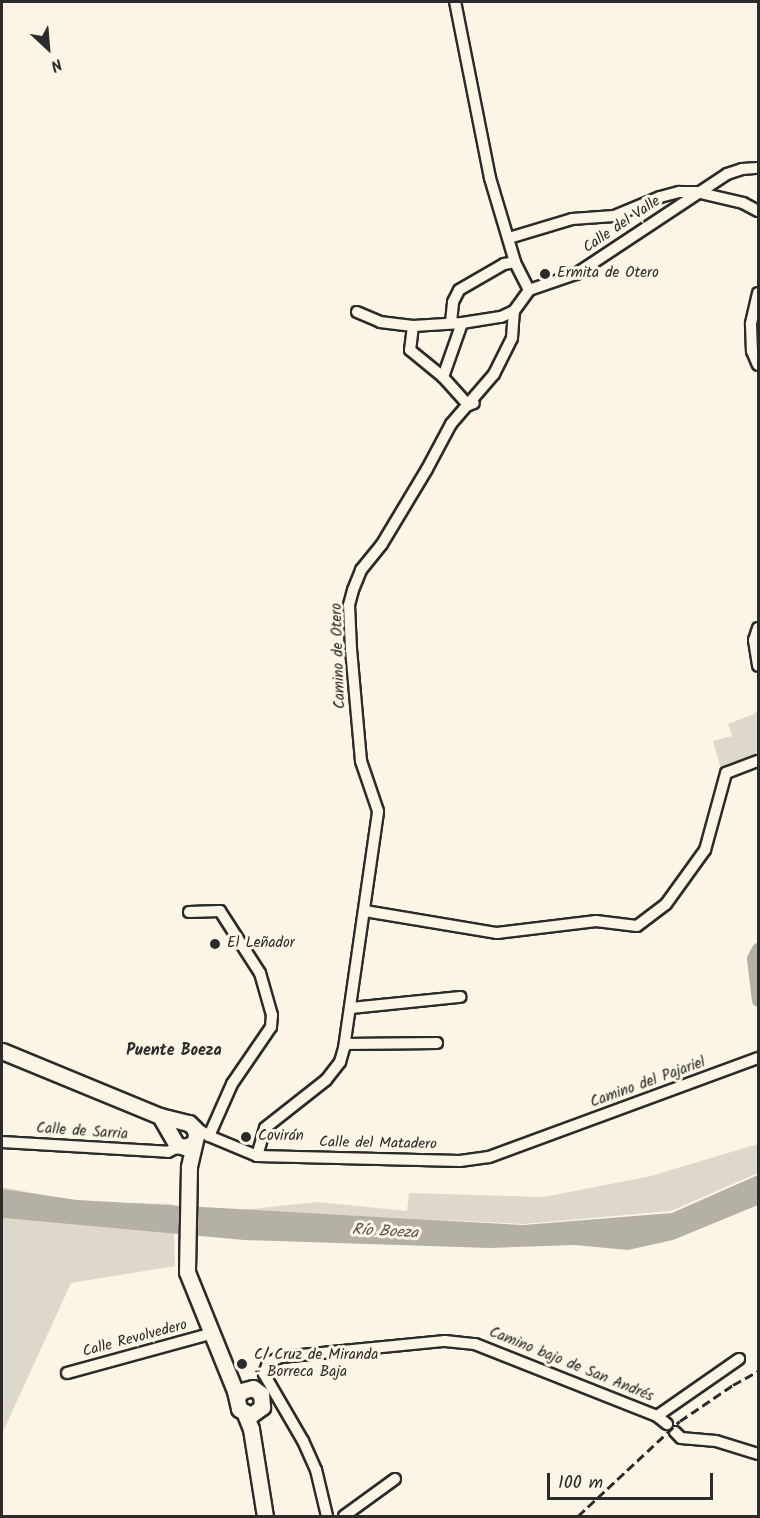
<!DOCTYPE html>
<html>
<head>
<meta charset="utf-8">
<style>
  body { margin:0 }
  #map { position:relative; width:760px; height:1518px; overflow:hidden; background:#fcf5e5; font-family:Kalam,sans-serif }
  div>[style] { position:absolute }
  [style*='--x'] { left:calc(var(--x)*1px); top:calc(var(--y)*1px); width:calc(var(--w)*1px); rotate:calc(var(--a)*1deg) }
  .green>* { inset:0; background:#ded8ca }
  .water>* { inset:0; background:#b4b0a5 }
  .canal>* { height:12px; margin:-6px; padding:0 6px; transform-origin:6px; border-radius:6px; background:#b4b0a5 }
  .roads { filter:drop-shadow(2px 0 #2b2b2b) drop-shadow(-2px 0 #2b2b2b) drop-shadow(0 2px #2b2b2b) drop-shadow(0 -2px #2b2b2b) }
  .street>* { height:10px; margin:-5px; padding:0 5px; transform-origin:5px; border-radius:5px; background:#fcf5e5 }
  .secondary>* { height:15px; margin:-7.5px; padding:0 7.5px; transform-origin:7.5px; border-radius:7.5px; background:#fcf5e5 }
  .rail>* { height:3px; margin-top:-1.5px; transform-origin:0; background:repeating-linear-gradient(90deg,#2b2b2b 0 9px,transparent 0 13.5px) }
  .dots>* { width:16px; height:16px; translate:-50% -50%; box-sizing:border-box; border:3px solid #fcf5e5; border-radius:50% }
  span { translate:-50% -50%; white-space:nowrap; text-align:center; line-height:1.15; -webkit-text-stroke:6px #fcf5e5; paint-order:stroke }
  .street-label { font-size:15px; color:#2b2b2b }
  .poi-label { font-size:15px; color:#2b2b2b }
  .left { translate:0 -50%; text-align:left }
  .neighbourhood-label { font-size:16px; color:#2b2b2b; font-weight:700 }
  .water-label { font-size:16px; color:#545350; font-style:italic }
  .frame { position:absolute; inset:0; border:3px solid #2b2b2b; pointer-events:none }
  .north { position:absolute; left:18px; top:18px; width:60px; height:60px; -webkit-text-stroke:4px #fcf5e5; paint-order:stroke; rotate:154deg; font-size:16px; font-weight:700; line-height:24px; text-align:center; color:#2b2b2b }
  .north::after { content:''; display:block; margin:auto; width:21px; height:27px; background:#2b2b2b; clip-path:polygon(50% 0,100% 100%,50% 72%,0 100%) }
  .scale { position:absolute; left:547px; top:1473px; width:166px; height:27px; box-sizing:border-box; border:3px solid #2b2b2b; border-top:0; padding-left:8px; font-size:18px; line-height:21px; white-space:nowrap; color:#2b2b2b; -webkit-text-stroke:4px #fcf5e5; paint-order:stroke }
</style>
</head>
<body>
<div id="map">
  <div class="green">
    <div style="clip-path:polygon(758px 710px,758px 754px,721px 769px,713px 741px,732px 736px,728px 724px,754px 714px)"></div>
    <div style="clip-path:polygon(758px 1144px,758px 1173px,671px 1211px,523px 1224px,241px 1210px,317px 1202px,407px 1211px,409px 1193px,544px 1197px,651px 1176px)"></div>
    <div style="clip-path:polygon(2px 1187px,80px 1202px,173px 1204px,175px 1266px,71px 1283px,2px 1434px)"></div>
  </div>
  <div class="water">
    <div style="clip-path:polygon(758px 1175px,758px 1205px,673px 1240px,628px 1250px,575px 1245px,490px 1248px,244px 1240px,4px 1218px,2px 1221px,2px 1189px,77px 1200px,523px 1225px,672px 1213px)"></div>
  </div>
  <div class="canal">
    <div style="--x:758;--y:949;--w:11;--a:117"></div>
    <div style="--x:753;--y:959;--w:42;--a:83.2"></div>
  </div>
  <div class="roads">
    <div class="street">
      <div style="--x:509;--y:238;--w:66;--a:-16.8"></div>
      <div style="--x:572;--y:219;--w:42;--a:-4.1"></div>
      <div style="--x:614;--y:216;--w:50;--a:-22.4"></div>
      <div style="--x:660;--y:197;--w:20;--a:-15"></div>
      <div style="--x:679;--y:192;--w:17;--a:0"></div>
      <div style="--x:696;--y:192;--w:48;--a:13.2"></div>
      <div style="--x:743;--y:203;--w:17;--a:28"></div>
      <div style="--x:529;--y:290;--w:50;--a:-18.8"></div>
      <div style="--x:576;--y:274;--w:181;--a:-33.5"></div>
      <div style="--x:727;--y:174;--w:16;--a:-18"></div>
      <div style="--x:742;--y:169;--w:16;--a:-4"></div>
      <div style="--x:758;--y:293;--w:32;--a:103"></div>
      <div style="--x:751;--y:324;--w:27;--a:88"></div>
      <div style="--x:752;--y:351;--w:15;--a:67"></div>
      <div style="--x:357;--y:312;--w:25;--a:23"></div>
      <div style="--x:380;--y:322;--w:33;--a:7"></div>
      <div style="--x:413;--y:326;--w:49;--a:-3.5"></div>
      <div style="--x:462;--y:323;--w:39;--a:-9"></div>
      <div style="--x:501;--y:317;--w:14;--a:-25"></div>
      <div style="--x:514;--y:311;--w:26;--a:-54"></div>
      <div style="--x:529;--y:290;--w:31;--a:-117"></div>
      <div style="--x:515;--y:262;--w:88;--a:-106.6"></div>
      <div style="--x:490;--y:178;--w:179;--a:-101.2"></div>
      <div style="--x:451;--y:322;--w:20;--a:-84"></div>
      <div style="--x:453;--y:302;--w:13;--a:-63"></div>
      <div style="--x:459;--y:290;--w:52;--a:-30"></div>
      <div style="--x:504;--y:264;--w:11;--a:-10"></div>
      <div style="--x:413;--y:326;--w:24;--a:97"></div>
      <div style="--x:410;--y:350;--w:43;--a:39.3"></div>
      <div style="--x:443;--y:377;--w:38;--a:48"></div>
      <div style="--x:468;--y:405;--w:6;--a:-18"></div>
      <div style="--x:443;--y:377;--w:57;--a:-70.6"></div>
      <div style="--x:758;--y:628;--w:13;--a:108"></div>
      <div style="--x:754;--y:640;--w:26;--a:81"></div>
      <div style="--x:365;--y:911;--w:134;--a:9.5"></div>
      <div style="--x:497;--y:933;--w:100;--a:-6.9"></div>
      <div style="--x:596;--y:921;--w:41;--a:7"></div>
      <div style="--x:637;--y:926;--w:36;--a:-37"></div>
      <div style="--x:666;--y:904;--w:67;--a:-54.2"></div>
      <div style="--x:705;--y:850;--w:80;--a:-74.7"></div>
      <div style="--x:726;--y:773;--w:34;--a:-21"></div>
      <div style="--x:189;--y:912;--w:31;--a:-2"></div>
      <div style="--x:220;--y:911;--w:74;--a:57.2"></div>
      <div style="--x:260;--y:973;--w:44;--a:74.1"></div>
      <div style="--x:272;--y:1015;--w:12;--a:95"></div>
      <div style="--x:271;--y:1027;--w:69;--a:124.4"></div>
      <div style="--x:232;--y:1084;--w:57;--a:113.9"></div>
      <div style="--x:351;--y:1008;--w:110;--a:-5.8"></div>
      <div style="--x:345;--y:1044;--w:92;--a:-0.6"></div>
      <div style="--x:193;--y:1126;--w:19;--a:32"></div>
      <div style="--x:209;--y:1136;--w:52;--a:22.6"></div>
      <div style="--x:257;--y:1156;--w:203;--a:1.4"></div>
      <div style="--x:460;--y:1161;--w:29;--a:-8"></div>
      <div style="--x:489;--y:1157;--w:287;--a:-20.2"></div>
      <div style="--x:2;--y:1142;--w:166;--a:3.4"></div>
      <div style="--x:168;--y:1152;--w:13;--a:-27"></div>
      <div style="--x:257;--y:1156;--w:29;--a:-74"></div>
      <div style="--x:265;--y:1128;--w:78;--a:-38.2"></div>
      <div style="--x:326;--y:1080;--w:23;--a:-52"></div>
      <div style="--x:340;--y:1062;--w:15;--a:-74"></div>
      <div style="--x:344;--y:1048;--w:239;--a:-81.8"></div>
      <div style="--x:378;--y:811;--w:53;--a:-108.8"></div>
      <div style="--x:361;--y:761;--w:112;--a:-95.1"></div>
      <div style="--x:351;--y:649;--w:44;--a:-92.6"></div>
      <div style="--x:349;--y:605;--w:16;--a:-75"></div>
      <div style="--x:353;--y:590;--w:22;--a:-68"></div>
      <div style="--x:361;--y:570;--w:33;--a:-51"></div>
      <div style="--x:382;--y:544;--w:87;--a:-59"></div>
      <div style="--x:427;--y:469;--w:51;--a:-61.9"></div>
      <div style="--x:451;--y:424;--w:66;--a:-49.3"></div>
      <div style="--x:494;--y:374;--w:40;--a:-63.4"></div>
      <div style="--x:512;--y:338;--w:27;--a:-86"></div>
      <div style="--x:67;--y:1373;--w:148;--a:-15.3"></div>
      <div style="--x:657;--y:1416;--w:100;--a:-34.8"></div>
      <div style="--x:675;--y:1432;--w:8;--a:45"></div>
      <div style="--x:681;--y:1438;--w:35;--a:5"></div>
      <div style="--x:716;--y:1441;--w:44;--a:17.2"></div>
      <div style="--x:327;--y:1516;--w:47;--a:-103.4"></div>
      <div style="--x:316;--y:1470;--w:32;--a:-114"></div>
      <div style="--x:303;--y:1441;--w:78;--a:-120.2"></div>
      <div style="--x:264;--y:1374;--w:12;--a:-70"></div>
      <div style="--x:268;--y:1363;--w:14;--a:-25"></div>
      <div style="--x:281;--y:1357;--w:165;--a:-5.6"></div>
      <div style="--x:445;--y:1341;--w:30;--a:6"></div>
      <div style="--x:475;--y:1344;--w:196;--a:21.6"></div>
      <div style="--x:657;--y:1416;--w:13;--a:39"></div>
      <div style="--x:344;--y:1516;--w:63;--a:-36"></div>
    </div>
    <div class="secondary">
      <div style="--x:2;--y:1051;--w:171;--a:22.4"></div>
      <div style="--x:160;--y:1116;--w:30;--a:14"></div>
      <div style="--x:189;--y:1123;--w:8;--a:45"></div>
      <div style="--x:195;--y:1129;--w:7;--a:82"></div>
      <div style="--x:196;--y:1136;--w:32;--a:103"></div>
      <div style="--x:189;--y:1167;--w:105;--a:91.1"></div>
      <div style="--x:187;--y:1272;--w:128;--a:68"></div>
      <div style="--x:235;--y:1391;--w:18;--a:77"></div>
      <div style="--x:239;--y:1409;--w:13;--a:27"></div>
      <div style="--x:251;--y:1415;--w:14;--a:-36"></div>
      <div style="--x:262;--y:1407;--w:13;--a:-94"></div>
      <div style="--x:261;--y:1394;--w:10;--a:-143"></div>
      <div style="--x:253;--y:1388;--w:11;--a:165"></div>
      <div style="--x:242;--y:1391;--w:8;--a:130"></div>
      <div style="--x:160;--y:1116;--w:34;--a:60"></div>
      <div style="--x:177;--y:1145;--w:8;--a:14"></div>
      <div style="--x:185;--y:1147;--w:8;--a:-23"></div>
      <div style="--x:245;--y:1414;--w:16;--a:68"></div>
      <div style="--x:251;--y:1429;--w:88;--a:80.9"></div>
    </div>
  </div>
  <div class="rail">
    <div style="--x:578;--y:1516;--w:139;--a:-43"></div>
    <div style="--x:680;--y:1421;--w:64;--a:-34.2"></div>
    <div style="--x:733;--y:1385;--w:29;--a:-29"></div>
  </div>
  <div class="dots">
    <div style="left:545px;top:274px;background:#2b2b2b"></div>
    <div style="left:215px;top:944px;background:#2b2b2b"></div>
    <div style="left:246px;top:1137px;background:#2b2b2b"></div>
    <div style="left:242px;top:1364px;background:#2b2b2b"></div>
  </div>
  <div class="street-label">
    <span style="left:622px;top:225px;rotate:-34deg">Calle del Valle</span>
    <span style="left:339px;top:656px;rotate:-92deg">Camino de Otero</span>
    <span style="left:648px;top:1083px;rotate:-20deg">Camino del Pajariel</span>
    <span style="left:82px;top:1132px;rotate:4deg">Calle de Sarria</span>
    <span style="left:378px;top:1144px;rotate:1deg">Calle del Matadero</span>
    <span style="left:135px;top:1339px;rotate:-15deg">Calle Revolvedero</span>
    <span style="left:571px;top:1365px;rotate:22deg">Camino bajo de San Andrés</span>
  </div>
  <div class="poi-label">
    <span class="left" style="left:557px;top:274px">Ermita de Otero</span>
    <span class="left" style="left:227px;top:944px">El Leñador</span>
    <span class="left" style="left:258px;top:1137px">Covirán</span>
    <span class="left" style="left:254px;top:1364px">C/ Cruz de Miranda<br>- Borreca Baja</span>
  </div>
  <div class="neighbourhood-label">
    <span style="left:174px;top:1051px">Puente Boeza</span>
  </div>
  <div class="water-label">
    <span style="left:385px;top:1232px;rotate:3deg">Río Boeza</span>
  </div>
  <div class="frame"></div>
  <div class="north">N</div>
  <div class="scale">100 m</div>
</div>
</body>
</html>
